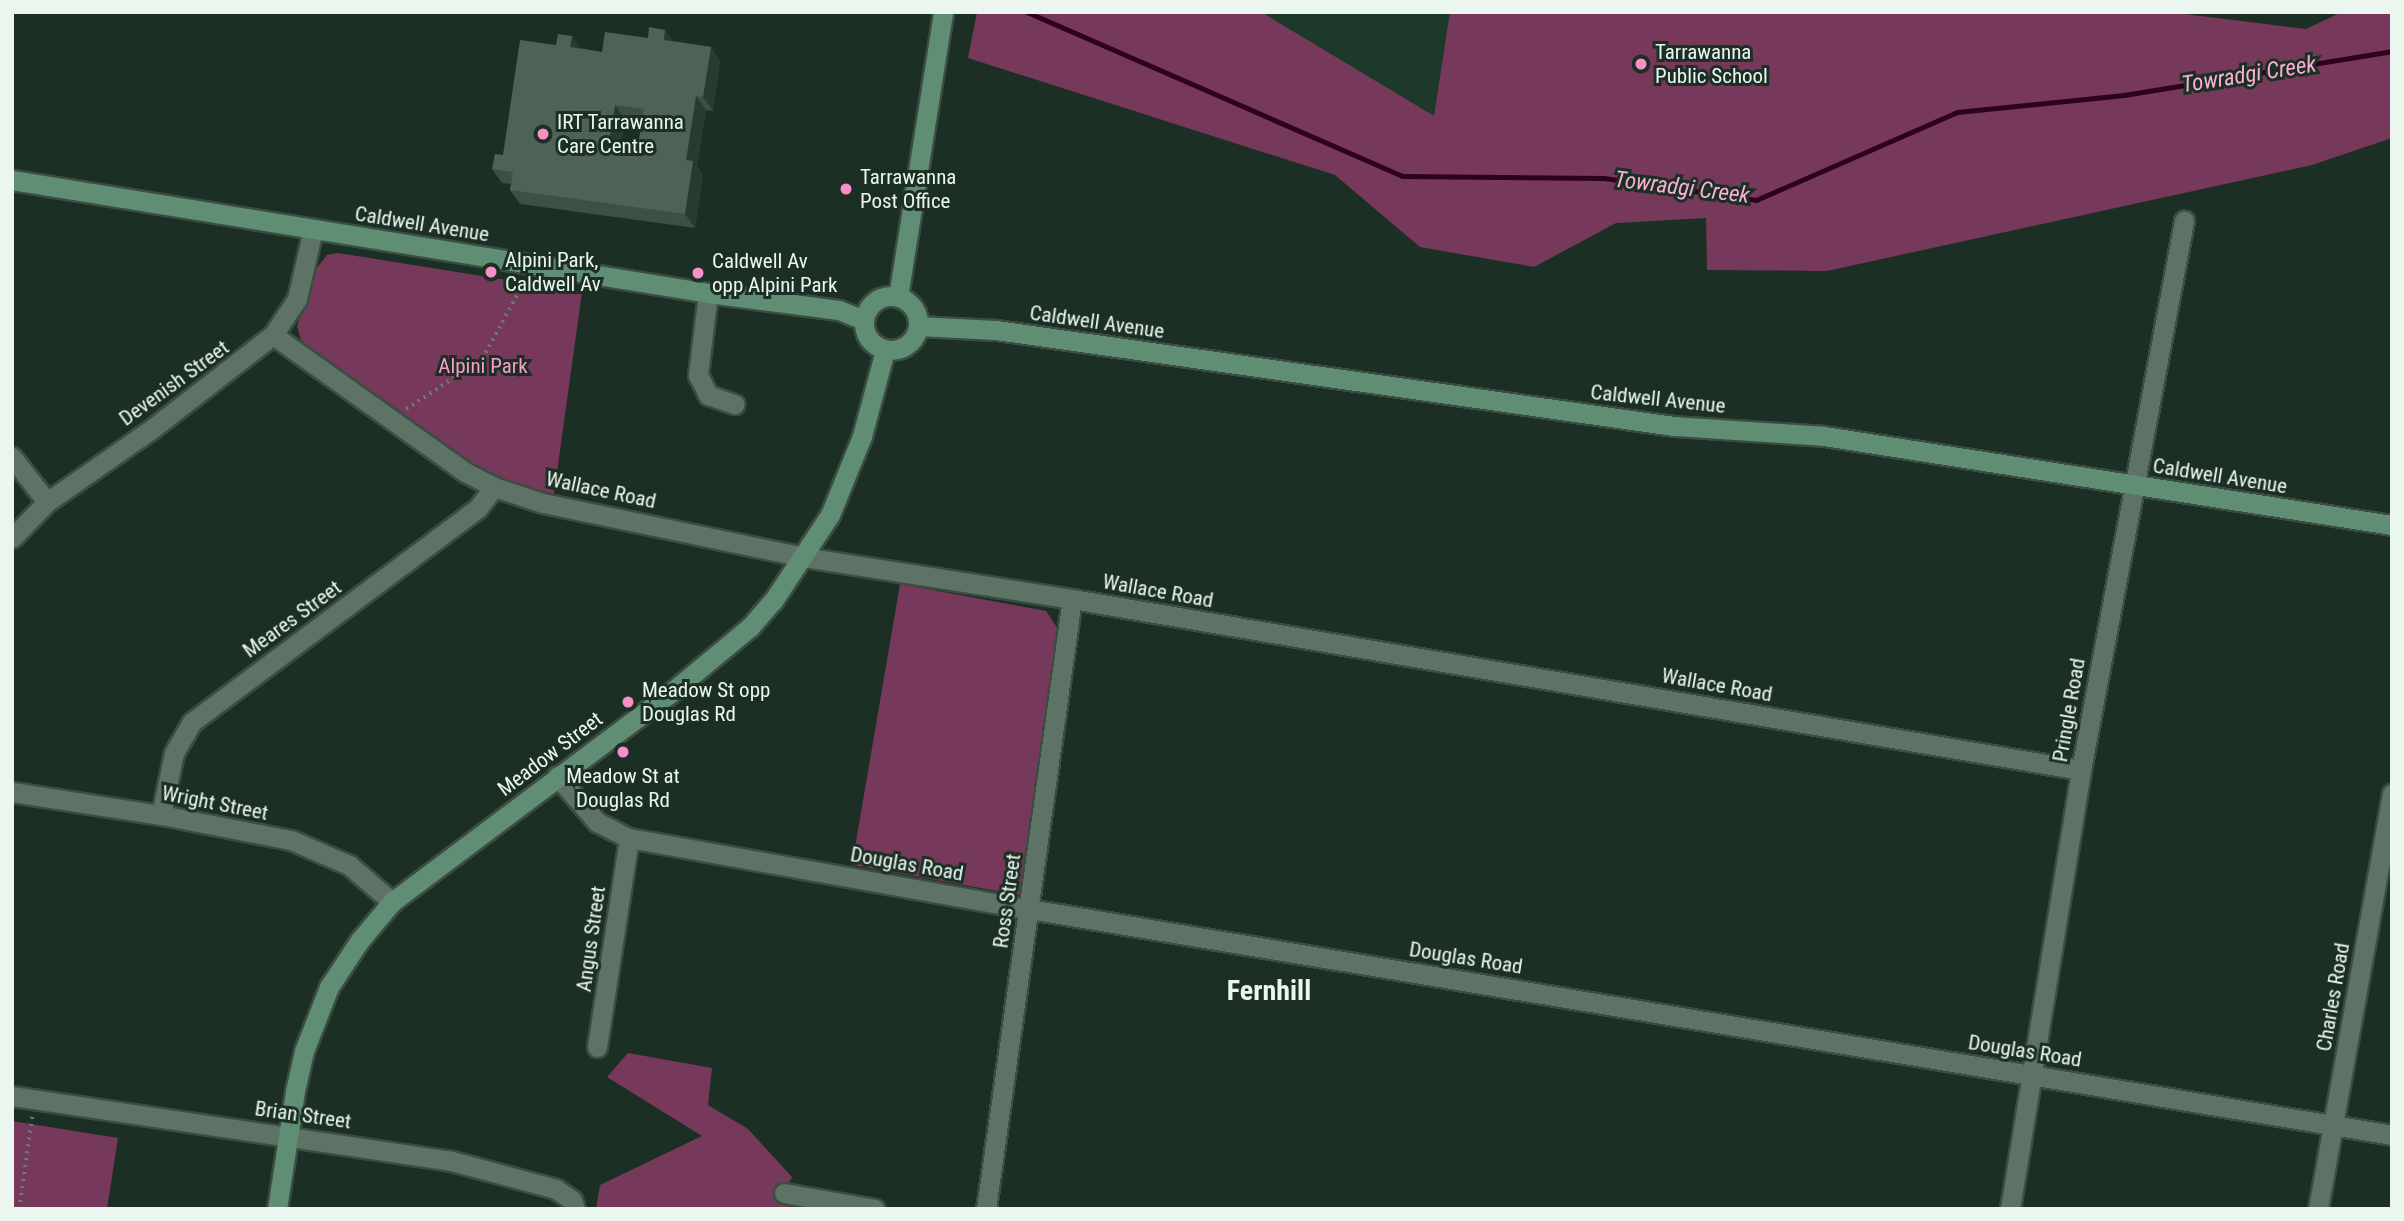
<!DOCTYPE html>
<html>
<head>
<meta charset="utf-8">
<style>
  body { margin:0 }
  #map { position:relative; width:2404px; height:1221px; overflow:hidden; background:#1b2f24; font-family:"Roboto Condensed",sans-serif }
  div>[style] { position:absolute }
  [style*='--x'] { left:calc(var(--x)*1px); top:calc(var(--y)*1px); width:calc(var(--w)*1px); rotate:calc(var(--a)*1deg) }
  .built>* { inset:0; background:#1d3929 }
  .green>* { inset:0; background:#77395b }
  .stream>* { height:5px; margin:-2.5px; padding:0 2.5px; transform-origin:2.5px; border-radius:2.5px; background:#2d021c }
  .path>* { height:3.5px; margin-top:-1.75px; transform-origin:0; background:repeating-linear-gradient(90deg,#6b7c73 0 2px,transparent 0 7px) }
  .roads { filter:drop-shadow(2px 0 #3b4d43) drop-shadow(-2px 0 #3b4d43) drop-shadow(0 2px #3b4d43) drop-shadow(0 -2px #3b4d43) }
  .minor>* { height:19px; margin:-9.5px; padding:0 9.5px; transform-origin:9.5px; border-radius:9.5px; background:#5d7366 }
  .secondary>* { height:19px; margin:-9.5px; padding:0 9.5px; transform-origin:9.5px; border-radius:9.5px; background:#608e74 }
  .secondary>.ring { margin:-9.5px; padding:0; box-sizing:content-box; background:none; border:19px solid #608e74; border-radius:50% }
  .wall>* { inset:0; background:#3c5045 }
  .shaded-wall>* { inset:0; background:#273c30 }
  .building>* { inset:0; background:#4f6257 }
  .dots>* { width:19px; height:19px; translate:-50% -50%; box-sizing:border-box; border:4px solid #1b2f24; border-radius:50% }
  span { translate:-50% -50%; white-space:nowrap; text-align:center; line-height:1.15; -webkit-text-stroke:6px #1b2f24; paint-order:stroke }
  .poi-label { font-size:21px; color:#eaf6ee }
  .left { translate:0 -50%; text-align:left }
  .street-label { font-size:21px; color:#eaf6ee }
  .park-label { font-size:21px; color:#fb9bcd }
  .water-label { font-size:23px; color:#fcaed5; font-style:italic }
  .district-label { font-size:28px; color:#eaf6ee; font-weight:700 }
  .frame { position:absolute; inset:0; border:14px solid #eaf6ee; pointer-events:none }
</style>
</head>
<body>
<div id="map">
  <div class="built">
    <div style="clip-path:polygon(1261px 12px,2009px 12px,1435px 117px)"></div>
  </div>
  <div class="green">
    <div style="clip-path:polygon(977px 12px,1261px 12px,1434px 116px,1450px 12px,2168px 12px,2306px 29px,2342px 12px,2392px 12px,2392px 138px,2312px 165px,1827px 271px,1707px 270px,1706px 218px,1616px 223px,1534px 267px,1420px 247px,1335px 175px,968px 58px)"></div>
    <div style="clip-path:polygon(338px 253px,582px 292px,554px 494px,510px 482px,457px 456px,303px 347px,297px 326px,316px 269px,327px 255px)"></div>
    <div style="clip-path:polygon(900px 584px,1046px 611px,1060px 632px,1019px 895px,852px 865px)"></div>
    <div style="clip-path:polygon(628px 1053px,712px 1068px,708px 1105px,748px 1129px,792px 1177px,784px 1193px,789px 1209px,596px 1209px,600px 1185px,702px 1136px,607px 1077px)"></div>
    <div style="clip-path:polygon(12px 1121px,118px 1138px,107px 1209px,12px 1209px)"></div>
  </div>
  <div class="stream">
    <div style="--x:1027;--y:12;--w:409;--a:23.6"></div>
    <div style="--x:1402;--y:176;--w:202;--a:0.6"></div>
    <div style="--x:1604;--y:178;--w:154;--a:8.2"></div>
    <div style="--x:1756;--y:200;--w:219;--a:-23.6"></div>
    <div style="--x:1957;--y:112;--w:168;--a:-5.8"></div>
    <div style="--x:2124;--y:95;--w:272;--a:-9.3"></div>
  </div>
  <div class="path">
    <div style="--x:406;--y:409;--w:91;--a:-33.3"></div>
    <div style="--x:482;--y:359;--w:88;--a:-61.4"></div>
    <div style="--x:19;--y:1209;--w:93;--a:-82"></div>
  </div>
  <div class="roads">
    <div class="minor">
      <div style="--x:708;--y:293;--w:83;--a:97"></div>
      <div style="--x:698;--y:375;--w:22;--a:63"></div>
      <div style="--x:708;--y:395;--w:28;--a:19"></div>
      <div style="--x:273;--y:335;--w:236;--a:35.5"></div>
      <div style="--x:465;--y:472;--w:33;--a:27"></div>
      <div style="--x:494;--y:487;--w:52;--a:18.1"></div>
      <div style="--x:543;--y:503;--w:267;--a:11.7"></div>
      <div style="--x:804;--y:557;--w:271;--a:8.9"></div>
      <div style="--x:1072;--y:599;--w:1023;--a:9.62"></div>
      <div style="--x:12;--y:457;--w:57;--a:52.1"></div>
      <div style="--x:12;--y:538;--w:50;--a:-45.8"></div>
      <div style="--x:47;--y:502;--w:129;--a:-34.9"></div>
      <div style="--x:153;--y:428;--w:152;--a:-37.8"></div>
      <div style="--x:273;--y:335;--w:43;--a:-56.3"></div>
      <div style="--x:297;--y:299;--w:72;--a:-77.1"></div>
      <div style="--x:557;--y:776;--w:61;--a:49"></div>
      <div style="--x:597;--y:822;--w:36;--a:27"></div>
      <div style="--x:629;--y:838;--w:406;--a:10.1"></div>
      <div style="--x:1029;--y:909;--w:1382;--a:9.41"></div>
      <div style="--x:12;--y:792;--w:151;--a:8.8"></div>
      <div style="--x:161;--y:815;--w:132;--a:10.9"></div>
      <div style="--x:291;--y:840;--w:63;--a:23.3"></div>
      <div style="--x:349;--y:865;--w:57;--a:40.7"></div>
      <div style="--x:161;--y:815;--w:63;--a:-78.2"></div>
      <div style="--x:174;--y:753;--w:36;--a:-60"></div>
      <div style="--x:192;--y:722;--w:357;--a:-36.8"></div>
      <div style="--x:478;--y:508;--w:26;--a:-53"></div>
      <div style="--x:597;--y:1047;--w:211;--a:-81.3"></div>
      <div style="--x:12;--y:1096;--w:441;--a:8.4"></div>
      <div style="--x:448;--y:1160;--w:112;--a:15"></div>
      <div style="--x:556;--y:1189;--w:19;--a:35"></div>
      <div style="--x:572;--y:1200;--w:9;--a:72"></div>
      <div style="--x:784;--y:1193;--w:92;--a:10"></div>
      <div style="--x:986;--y:1209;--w:616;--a:-81.98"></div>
      <div style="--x:2010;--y:1209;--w:445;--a:-80.8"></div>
      <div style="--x:2081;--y:770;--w:559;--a:-79.37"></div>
      <div style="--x:2318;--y:1209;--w:422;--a:-79.9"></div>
    </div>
    <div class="secondary">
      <div style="--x:12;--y:180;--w:705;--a:9.22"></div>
      <div style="--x:708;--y:293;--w:132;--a:7.4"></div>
      <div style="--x:839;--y:310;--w:27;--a:22"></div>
      <div class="ring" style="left:864px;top:296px;width:35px;height:35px"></div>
      <div style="--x:898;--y:297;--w:289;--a:-81"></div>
      <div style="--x:918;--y:326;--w:78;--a:2.9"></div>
      <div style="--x:996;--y:330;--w:685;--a:8.06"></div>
      <div style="--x:1674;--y:426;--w:150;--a:3.8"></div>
      <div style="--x:1824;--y:436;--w:575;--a:8.91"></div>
      <div style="--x:277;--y:1209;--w:119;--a:-81.3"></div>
      <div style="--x:295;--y:1091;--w:41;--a:-77.3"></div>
      <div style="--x:304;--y:1051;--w:69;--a:-68.7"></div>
      <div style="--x:329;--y:987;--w:56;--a:-56.6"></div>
      <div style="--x:360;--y:940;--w:50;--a:-49.9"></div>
      <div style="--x:392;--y:902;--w:345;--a:-36.9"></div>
      <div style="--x:668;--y:695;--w:107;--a:-39.7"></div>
      <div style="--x:750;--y:627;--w:35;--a:-49"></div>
      <div style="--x:773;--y:601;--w:103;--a:-56.5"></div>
      <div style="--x:830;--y:515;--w:85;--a:-67.9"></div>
      <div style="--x:862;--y:436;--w:89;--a:-75"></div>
    </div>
  </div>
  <div class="wall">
    <div style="clip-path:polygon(evenodd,572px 36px,580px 48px,602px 52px,673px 41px,711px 47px,720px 61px,713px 111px,706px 110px,697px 166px,703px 175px,695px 228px,520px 204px,510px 190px,511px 184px,502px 183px,492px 169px,503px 155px,556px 45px,572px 36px,625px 119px,642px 121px,637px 152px,620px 150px,625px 119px)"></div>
  </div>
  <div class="shaded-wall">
    <div style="clip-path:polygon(665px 30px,675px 44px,664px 40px)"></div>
    <div style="clip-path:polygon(572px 36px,582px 50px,570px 47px)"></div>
    <div style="clip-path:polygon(711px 47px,720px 61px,713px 111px,703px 97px)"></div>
    <div style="clip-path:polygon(696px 96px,706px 110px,697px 166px,703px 175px,695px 228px,685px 214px,686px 160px)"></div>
    <div style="clip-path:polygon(615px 105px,625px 119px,618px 162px,608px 148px)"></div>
  </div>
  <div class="building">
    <div style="clip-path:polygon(evenodd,649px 27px,665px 30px,664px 40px,711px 47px,703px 97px,696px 96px,686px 160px,693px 161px,685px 214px,510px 190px,513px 172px,492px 169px,495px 154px,503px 155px,520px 40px,556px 45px,558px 34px,572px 36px,570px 47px,602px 52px,605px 32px,648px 38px,649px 27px,615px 105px,644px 109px,637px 152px,608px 148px,615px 105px)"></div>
  </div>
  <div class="dots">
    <div style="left:1641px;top:64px;background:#fa8fc8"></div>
    <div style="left:543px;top:134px;background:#fa8fc8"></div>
    <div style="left:846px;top:189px;background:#fa8fc8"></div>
    <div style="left:491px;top:272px;background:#fa8fc8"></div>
    <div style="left:698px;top:273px;background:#fa8fc8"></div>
    <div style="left:628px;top:702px;background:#fa8fc8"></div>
    <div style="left:623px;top:752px;background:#fa8fc8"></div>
  </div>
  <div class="poi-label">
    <span class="left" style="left:1655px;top:64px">Tarrawanna<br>Public School</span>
    <span class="left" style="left:557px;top:134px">IRT Tarrawanna<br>Care Centre</span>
    <span class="left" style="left:860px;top:189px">Tarrawanna<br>Post Office</span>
    <span class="left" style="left:505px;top:272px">Alpini Park,<br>Caldwell Av</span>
    <span class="left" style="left:712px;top:273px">Caldwell Av<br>opp Alpini Park</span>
    <span class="left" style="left:642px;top:702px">Meadow St opp<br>Douglas Rd</span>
    <span style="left:623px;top:788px">Meadow St at<br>Douglas Rd</span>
  </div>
  <div class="street-label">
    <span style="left:422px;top:224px;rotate:9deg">Caldwell Avenue</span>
    <span style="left:1097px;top:322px;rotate:8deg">Caldwell Avenue</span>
    <span style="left:174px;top:383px;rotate:-36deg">Devenish Street</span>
    <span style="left:1658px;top:399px;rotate:6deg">Caldwell Avenue</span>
    <span style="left:2220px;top:476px;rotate:9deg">Caldwell Avenue</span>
    <span style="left:601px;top:490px;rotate:12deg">Wallace Road</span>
    <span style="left:1158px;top:591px;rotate:10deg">Wallace Road</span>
    <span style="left:292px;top:619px;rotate:-36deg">Meares Street</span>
    <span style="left:1717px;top:685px;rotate:10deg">Wallace Road</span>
    <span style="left:2069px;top:710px;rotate:-80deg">Pringle Road</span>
    <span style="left:550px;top:754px;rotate:-37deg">Meadow Street</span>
    <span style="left:215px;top:803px;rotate:11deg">Wright Street</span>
    <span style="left:907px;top:864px;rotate:10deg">Douglas Road</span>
    <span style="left:1007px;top:901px;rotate:-82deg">Ross Street</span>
    <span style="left:591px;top:939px;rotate:-82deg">Angus Street</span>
    <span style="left:1466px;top:958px;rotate:9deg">Douglas Road</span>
    <span style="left:2333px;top:997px;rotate:-80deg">Charles Road</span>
    <span style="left:2025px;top:1051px;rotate:9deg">Douglas Road</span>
    <span style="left:303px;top:1115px;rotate:8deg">Brian Street</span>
  </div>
  <div class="park-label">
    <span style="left:483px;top:366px">Alpini Park</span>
  </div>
  <div class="water-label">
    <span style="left:2249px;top:75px;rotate:-9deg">Towradgi Creek</span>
    <span style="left:1682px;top:188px;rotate:7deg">Towradgi Creek</span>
  </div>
  <div class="district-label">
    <span style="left:1269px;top:991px">Fernhill</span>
  </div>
  <div class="frame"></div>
</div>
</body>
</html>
